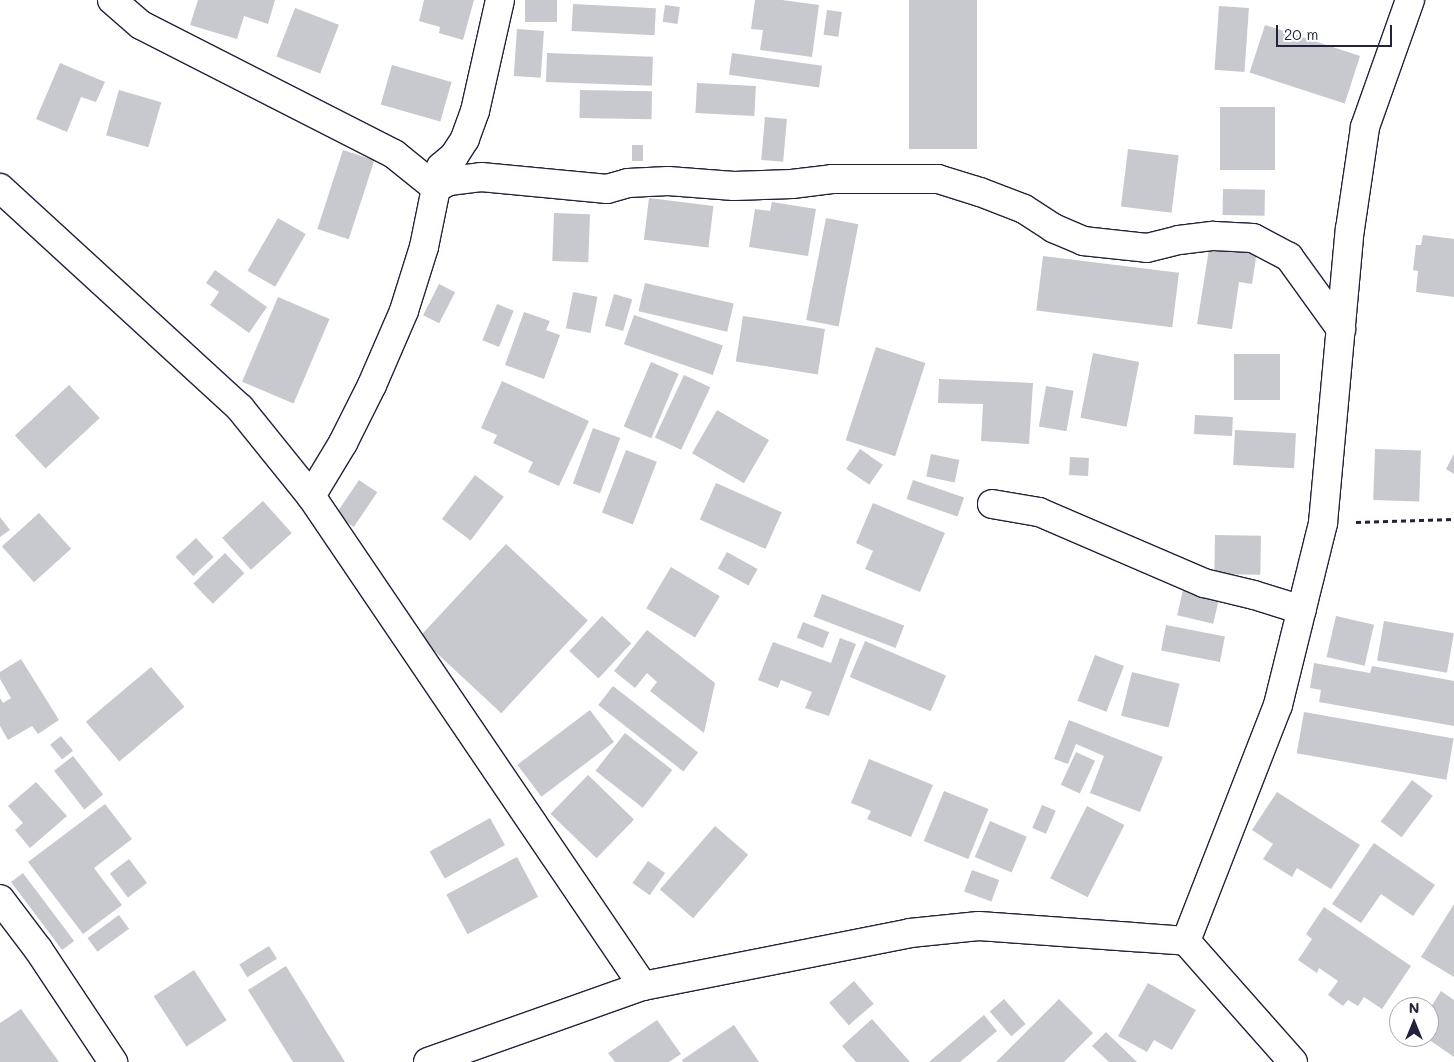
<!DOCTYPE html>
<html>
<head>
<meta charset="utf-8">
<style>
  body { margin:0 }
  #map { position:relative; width:1454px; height:1062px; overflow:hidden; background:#fff; font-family:Mali,sans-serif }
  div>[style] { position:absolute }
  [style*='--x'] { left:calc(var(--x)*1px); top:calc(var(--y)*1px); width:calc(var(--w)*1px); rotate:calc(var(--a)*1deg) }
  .building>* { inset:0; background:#c8c8cf; transform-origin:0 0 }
  .path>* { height:3px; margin-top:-1.5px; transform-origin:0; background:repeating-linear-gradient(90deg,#22223b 0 5px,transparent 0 9px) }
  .roads { filter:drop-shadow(1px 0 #22223b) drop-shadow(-1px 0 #22223b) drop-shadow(0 1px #22223b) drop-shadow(0 -1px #22223b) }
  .minor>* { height:28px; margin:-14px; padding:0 14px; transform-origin:14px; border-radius:14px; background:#fff }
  span { translate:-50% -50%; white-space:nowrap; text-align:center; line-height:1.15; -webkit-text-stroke:4.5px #fff; paint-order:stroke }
  .north { position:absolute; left:1389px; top:997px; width:50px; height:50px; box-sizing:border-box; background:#fff; border:1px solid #a7a7b1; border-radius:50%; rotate:0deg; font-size:14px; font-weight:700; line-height:20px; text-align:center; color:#22223b }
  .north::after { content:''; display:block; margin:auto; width:18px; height:22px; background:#22223b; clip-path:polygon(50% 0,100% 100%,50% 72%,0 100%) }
  .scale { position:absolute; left:1276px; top:25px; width:116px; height:22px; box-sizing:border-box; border:2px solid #22223b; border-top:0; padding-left:6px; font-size:15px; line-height:18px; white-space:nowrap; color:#22223b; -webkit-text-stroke:4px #fff; paint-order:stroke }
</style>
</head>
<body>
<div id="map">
  <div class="building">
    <div style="clip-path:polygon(198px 0,275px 0,268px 24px,244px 16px,237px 39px,190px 25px)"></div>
    <div style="clip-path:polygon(424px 0,474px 0,463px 40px,439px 33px,440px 27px,419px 21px)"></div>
    <div style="left:525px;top:0;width:32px;height:22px"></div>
    <div style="clip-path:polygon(755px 0,782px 0,819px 5px,812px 57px,760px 50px,763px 30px,751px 29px)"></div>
    <div style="left:909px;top:0;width:68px;height:149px"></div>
    <div style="left:573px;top:4px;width:83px;height:27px;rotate:3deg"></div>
    <div style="left:665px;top:5px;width:15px;height:17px;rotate:8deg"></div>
    <div style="left:1219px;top:6px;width:30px;height:64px;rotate:4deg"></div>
    <div style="left:295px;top:8px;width:47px;height:52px;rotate:21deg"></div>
    <div style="left:827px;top:10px;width:15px;height:25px;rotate:8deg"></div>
    <div style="left:1265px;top:25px;width:100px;height:50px;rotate:18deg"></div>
    <div style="left:517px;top:29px;width:27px;height:47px;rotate:4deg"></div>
    <div style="left:547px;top:53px;width:106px;height:29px;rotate:2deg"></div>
    <div style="left:732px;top:53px;width:91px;height:22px;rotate:8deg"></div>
    <div style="clip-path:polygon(60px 63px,105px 82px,96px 102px,81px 97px,67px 132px,36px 119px)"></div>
    <div style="left:392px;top:65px;width:62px;height:41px;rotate:16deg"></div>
    <div style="left:697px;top:83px;width:59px;height:30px;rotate:3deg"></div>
    <div style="left:119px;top:90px;width:44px;height:47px;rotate:16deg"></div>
    <div style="left:580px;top:90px;width:72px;height:28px;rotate:1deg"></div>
    <div style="left:1220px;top:107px;width:55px;height:63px"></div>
    <div style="left:765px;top:117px;width:22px;height:43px;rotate:5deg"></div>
    <div style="left:632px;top:145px;width:11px;height:16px"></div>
    <div style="left:1128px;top:149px;width:51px;height:58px;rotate:7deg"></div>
    <div style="left:343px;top:150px;width:33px;height:83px;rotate:18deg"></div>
    <div style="left:1223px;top:189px;width:42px;height:26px;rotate:1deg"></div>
    <div style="left:649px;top:198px;width:65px;height:42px;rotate:7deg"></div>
    <div style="clip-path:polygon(772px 202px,816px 209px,808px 256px,749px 247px,755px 209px,770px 211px)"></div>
    <div style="left:554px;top:213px;width:36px;height:48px;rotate:2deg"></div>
    <div style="left:278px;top:218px;width:32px;height:61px;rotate:30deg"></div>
    <div style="left:826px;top:218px;width:33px;height:104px;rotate:11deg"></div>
    <div style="clip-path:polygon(1423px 235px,1454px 239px,1454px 297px,1416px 292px,1418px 271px,1413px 270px,1416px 245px,1421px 245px)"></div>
    <div style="clip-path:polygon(1210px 243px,1257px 251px,1252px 284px,1239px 282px,1232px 329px,1197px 324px)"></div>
    <div style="left:1043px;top:256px;width:137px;height:55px;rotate:7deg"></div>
    <div style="clip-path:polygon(215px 270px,267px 307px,249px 333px,210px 305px,219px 292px,206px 283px)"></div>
    <div style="left:645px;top:283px;width:91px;height:29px;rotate:13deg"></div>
    <div style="left:439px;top:284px;width:18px;height:35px;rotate:27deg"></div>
    <div style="left:573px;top:292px;width:25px;height:37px;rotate:11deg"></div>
    <div style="left:614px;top:294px;width:19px;height:33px;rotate:16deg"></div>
    <div style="left:278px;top:297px;width:56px;height:92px;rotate:23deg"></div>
    <div style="left:497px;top:304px;width:18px;height:39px;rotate:22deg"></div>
    <div style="clip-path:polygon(524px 312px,550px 321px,546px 330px,560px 335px,544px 379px,505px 365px)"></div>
    <div style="left:634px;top:315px;width:94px;height:31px;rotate:19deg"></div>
    <div style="left:743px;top:316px;width:83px;height:46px;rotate:9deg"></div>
    <div style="left:876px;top:347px;width:52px;height:98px;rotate:18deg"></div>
    <div style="left:1093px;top:353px;width:47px;height:66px;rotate:11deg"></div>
    <div style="left:1234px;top:354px;width:46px;height:46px"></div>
    <div style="left:651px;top:362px;width:30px;height:70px;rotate:23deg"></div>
    <div style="left:684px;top:375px;width:29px;height:69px;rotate:25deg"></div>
    <div style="clip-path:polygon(939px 379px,1033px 383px,1029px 444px,981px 441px,983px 404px,938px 403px)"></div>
    <div style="clip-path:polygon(502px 381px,589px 421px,559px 486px,528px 472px,533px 462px,493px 443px,497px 435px,481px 428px)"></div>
    <div style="left:69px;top:385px;width:45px;height:74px;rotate:47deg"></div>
    <div style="left:1046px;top:386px;width:28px;height:41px;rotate:10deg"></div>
    <div style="left:717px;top:410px;width:60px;height:50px;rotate:30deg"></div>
    <div style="left:1195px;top:415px;width:38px;height:19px;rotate:3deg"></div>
    <div style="left:593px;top:428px;width:29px;height:59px;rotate:20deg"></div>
    <div style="left:1235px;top:430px;width:61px;height:35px;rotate:3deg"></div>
    <div style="left:860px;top:449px;width:28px;height:24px;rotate:35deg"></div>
    <div style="left:1375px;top:449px;width:46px;height:51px;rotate:2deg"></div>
    <div style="left:626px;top:450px;width:33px;height:67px;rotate:21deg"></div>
    <div style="left:931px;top:454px;width:29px;height:23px;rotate:12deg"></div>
    <div style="clip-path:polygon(1454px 454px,1454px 474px,1446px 469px)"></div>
    <div style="left:1070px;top:457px;width:19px;height:18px;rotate:3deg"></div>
    <div style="left:475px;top:475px;width:36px;height:55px;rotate:37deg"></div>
    <div style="left:359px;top:480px;width:22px;height:42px;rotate:34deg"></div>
    <div style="left:913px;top:480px;width:54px;height:20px;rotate:19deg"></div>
    <div style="left:716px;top:483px;width:72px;height:40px;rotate:24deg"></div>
    <div style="left:263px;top:501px;width:43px;height:55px;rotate:48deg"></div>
    <div style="clip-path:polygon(873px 503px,945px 533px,920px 592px,865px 569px,873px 551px,856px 543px)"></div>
    <div style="left:39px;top:513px;width:48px;height:50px;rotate:48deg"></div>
    <div style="clip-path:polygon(0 517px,10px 530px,0 537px)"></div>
    <div style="left:1215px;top:535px;width:46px;height:39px;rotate:1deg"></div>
    <div style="left:196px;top:538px;width:26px;height:28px;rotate:47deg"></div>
    <div style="left:506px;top:544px;width:112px;height:127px;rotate:43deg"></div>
    <div style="left:727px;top:552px;width:35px;height:19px;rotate:29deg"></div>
    <div style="left:225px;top:553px;width:28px;height:44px;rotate:46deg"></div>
    <div style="left:671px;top:567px;width:57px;height:48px;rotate:31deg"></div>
    <div style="left:1183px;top:590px;width:37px;height:26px;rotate:13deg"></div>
    <div style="left:822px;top:594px;width:88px;height:24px;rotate:21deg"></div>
    <div style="left:602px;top:616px;width:40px;height:48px;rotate:43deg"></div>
    <div style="left:1336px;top:616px;width:39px;height:42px;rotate:13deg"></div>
    <div style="left:1384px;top:621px;width:71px;height:40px;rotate:10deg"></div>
    <div style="left:803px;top:622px;width:28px;height:17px;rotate:21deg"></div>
    <div style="left:1166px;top:625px;width:60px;height:26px;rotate:11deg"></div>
    <div style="clip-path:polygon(647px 630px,715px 683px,704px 733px,650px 691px,657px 682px,647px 673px,635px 688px,614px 671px)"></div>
    <div style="clip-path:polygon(840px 638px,856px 644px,829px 716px,805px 708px,812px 692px,781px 680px,778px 688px,758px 680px,773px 642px,831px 663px)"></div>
    <div style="left:865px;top:641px;width:88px;height:39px;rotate:23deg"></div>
    <div style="left:1095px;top:655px;width:31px;height:49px;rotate:21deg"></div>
    <div style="clip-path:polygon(21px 659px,59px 720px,38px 734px,32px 726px,8px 740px,0 726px,0 698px,3px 703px,11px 698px,0 679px,0 672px)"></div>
    <div style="clip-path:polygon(1314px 663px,1370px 673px,1372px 666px,1454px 681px,1454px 726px,1319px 702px,1321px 690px,1310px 688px)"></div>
    <div style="left:151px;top:667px;width:52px;height:85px;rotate:50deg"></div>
    <div style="left:1132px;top:672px;width:49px;height:45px;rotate:14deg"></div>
    <div style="left:613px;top:686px;width:108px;height:24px;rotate:38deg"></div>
    <div style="left:590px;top:710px;width:40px;height:91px;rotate:53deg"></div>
    <div style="left:1304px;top:712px;width:152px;height:42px;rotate:10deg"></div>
    <div style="clip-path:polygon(1069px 720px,1163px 757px,1140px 812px,1090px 793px,1104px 756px,1076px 744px,1068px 764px,1054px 759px)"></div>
    <div style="left:625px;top:733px;width:60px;height:48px;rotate:38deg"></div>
    <div style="left:61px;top:736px;width:19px;height:14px;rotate:51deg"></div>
    <div style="left:1076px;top:752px;width:21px;height:36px;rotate:25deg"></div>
    <div style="left:73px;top:756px;width:49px;height:24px;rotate:52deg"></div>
    <div style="clip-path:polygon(869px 759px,933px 785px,911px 837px,867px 819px,871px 811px,851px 803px)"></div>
    <div style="left:588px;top:775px;width:64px;height:54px;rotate:44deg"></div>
    <div style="left:1412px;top:780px;width:26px;height:52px;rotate:37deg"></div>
    <div style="clip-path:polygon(36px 782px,67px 816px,30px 848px,15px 830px,23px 823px,8px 806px)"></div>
    <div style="left:944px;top:791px;width:48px;height:54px;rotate:22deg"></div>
    <div style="clip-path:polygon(1277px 792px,1360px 845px,1331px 889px,1297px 868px,1292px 877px,1263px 859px,1273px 844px,1252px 830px)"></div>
    <div style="clip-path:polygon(105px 804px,132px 839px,94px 868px,122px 905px,83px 934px,28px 862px)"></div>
    <div style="left:1042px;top:805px;width:15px;height:25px;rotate:23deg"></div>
    <div style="left:1087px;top:806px;width:42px;height:81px;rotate:27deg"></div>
    <div style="left:490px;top:818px;width:31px;height:69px;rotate:61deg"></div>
    <div style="left:990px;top:821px;width:40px;height:39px;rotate:23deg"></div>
    <div style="left:715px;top:826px;width:44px;height:84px;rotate:41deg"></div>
    <div style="clip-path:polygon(1374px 843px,1435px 885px,1413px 916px,1381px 894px,1361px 923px,1332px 904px)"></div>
    <div style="left:517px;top:857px;width:45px;height:80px;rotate:62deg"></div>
    <div style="left:129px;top:859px;width:30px;height:24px;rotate:53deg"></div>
    <div style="left:648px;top:861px;width:21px;height:27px;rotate:35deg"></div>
    <div style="left:972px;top:870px;width:29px;height:23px;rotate:20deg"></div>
    <div style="left:23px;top:873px;width:85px;height:15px;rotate:53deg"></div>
    <div style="clip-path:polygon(1454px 904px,1454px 977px,1421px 957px)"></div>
    <div style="clip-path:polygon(1324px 907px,1411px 966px,1382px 1009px,1364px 997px,1358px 1006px,1348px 1000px,1343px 1006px,1328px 995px,1338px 981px,1319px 968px,1317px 973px,1298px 960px,1312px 939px,1306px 934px)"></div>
    <div style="left:119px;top:915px;width:17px;height:39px;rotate:54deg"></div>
    <div style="left:269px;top:946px;width:15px;height:35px;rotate:58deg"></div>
    <div style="clip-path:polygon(286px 966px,345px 1062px,293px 1062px,248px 990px)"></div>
    <div style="left:194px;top:970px;width:60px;height:48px;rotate:57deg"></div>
    <div style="left:854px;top:981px;width:30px;height:33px;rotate:49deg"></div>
    <div style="clip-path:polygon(1148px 983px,1196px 1010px,1172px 1050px,1154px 1040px,1147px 1052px,1118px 1036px)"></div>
    <div style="clip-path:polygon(1441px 991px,1454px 1000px,1454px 1057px,1425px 1037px,1429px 1037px,1429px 1010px)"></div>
    <div style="left:1004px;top:999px;width:33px;height:19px;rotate:49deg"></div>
    <div style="clip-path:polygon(1059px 999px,1093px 1033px,1064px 1062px,996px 1062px)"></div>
    <div style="clip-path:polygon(21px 1009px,59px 1062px,0 1062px,0 1023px)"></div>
    <div style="clip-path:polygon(984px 1015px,997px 1031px,960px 1062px,929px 1062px)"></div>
    <div style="clip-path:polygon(872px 1019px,910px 1062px,856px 1062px,842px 1046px)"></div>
    <div style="clip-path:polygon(657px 1020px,681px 1054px,669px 1062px,615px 1062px,608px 1053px)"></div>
    <div style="clip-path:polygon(734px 1025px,759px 1062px,683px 1062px,682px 1060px)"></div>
    <div style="clip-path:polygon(1106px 1032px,1137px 1062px,1109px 1062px,1092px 1046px)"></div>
  </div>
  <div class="path">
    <div style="--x:1356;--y:522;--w:98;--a:-1.8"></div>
  </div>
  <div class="roads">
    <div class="minor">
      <div style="--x:112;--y:0;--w:38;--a:41"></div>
      <div style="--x:141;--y:25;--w:284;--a:27"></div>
      <div style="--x:394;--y:154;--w:54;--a:39"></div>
      <div style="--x:436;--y:188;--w:60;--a:101.5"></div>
      <div style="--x:424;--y:247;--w:67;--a:107.4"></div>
      <div style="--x:404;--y:311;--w:81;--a:113.4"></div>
      <div style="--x:372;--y:385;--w:65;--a:116.6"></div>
      <div style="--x:343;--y:443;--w:62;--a:121.1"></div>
      <div style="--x:500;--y:0;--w:114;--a:102.7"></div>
      <div style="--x:475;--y:111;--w:30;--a:110"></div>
      <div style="--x:465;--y:139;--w:20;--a:123"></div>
      <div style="--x:454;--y:156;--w:17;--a:140"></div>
      <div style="--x:441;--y:167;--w:9;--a:117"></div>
      <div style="--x:437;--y:175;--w:13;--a:94"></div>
      <div style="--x:436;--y:188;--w:15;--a:-28"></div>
      <div style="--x:449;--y:181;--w:32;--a:-7"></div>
      <div style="--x:481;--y:177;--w:127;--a:5.4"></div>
      <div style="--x:607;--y:189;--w:22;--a:-16"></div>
      <div style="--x:628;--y:183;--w:40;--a:-2.9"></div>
      <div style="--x:668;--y:181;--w:66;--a:4.3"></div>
      <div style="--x:734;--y:186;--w:58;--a:-2"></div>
      <div style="--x:792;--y:184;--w:40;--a:-7.1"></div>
      <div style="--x:832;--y:179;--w:106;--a:0"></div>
      <div style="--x:938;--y:179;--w:44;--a:17.2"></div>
      <div style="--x:980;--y:192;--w:47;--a:21.1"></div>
      <div style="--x:1024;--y:209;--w:35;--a:33"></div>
      <div style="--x:1053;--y:228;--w:33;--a:23"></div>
      <div style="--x:1083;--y:241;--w:64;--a:6.2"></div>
      <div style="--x:1147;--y:248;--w:33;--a:-14"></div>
      <div style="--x:1179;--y:240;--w:35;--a:-7"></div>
      <div style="--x:1214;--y:236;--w:39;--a:3"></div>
      <div style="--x:1253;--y:238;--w:41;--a:27.8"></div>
      <div style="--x:1289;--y:257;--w:89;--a:54.2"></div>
      <div style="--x:0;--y:188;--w:326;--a:42.5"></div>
      <div style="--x:240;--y:408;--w:113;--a:51.1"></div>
      <div style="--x:311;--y:496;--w:592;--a:55.88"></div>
      <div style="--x:992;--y:504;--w:48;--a:9.7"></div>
      <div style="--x:1039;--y:512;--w:180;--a:23.3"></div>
      <div style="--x:1204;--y:583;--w:51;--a:13.5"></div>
      <div style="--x:1254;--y:595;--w:50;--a:17.4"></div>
      <div style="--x:0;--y:899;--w:63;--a:52.8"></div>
      <div style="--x:38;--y:949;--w:136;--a:56.4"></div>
      <div style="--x:428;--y:1062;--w:228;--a:-19.5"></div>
      <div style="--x:643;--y:986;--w:272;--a:-11.2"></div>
      <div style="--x:910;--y:933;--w:69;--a:-5.8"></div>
      <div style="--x:979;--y:926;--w:208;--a:4.1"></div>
      <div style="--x:1293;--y:1062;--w:162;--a:-131.5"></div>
      <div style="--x:1186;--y:941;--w:253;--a:-68.7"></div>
      <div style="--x:1278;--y:705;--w:187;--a:-76.1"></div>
      <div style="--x:1323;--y:523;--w:295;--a:-84.8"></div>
      <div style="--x:1350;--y:229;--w:103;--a:-81.6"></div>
      <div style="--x:1365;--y:127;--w:135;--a:-70.5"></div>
    </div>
  </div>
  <div class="north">N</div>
  <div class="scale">20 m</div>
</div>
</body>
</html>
